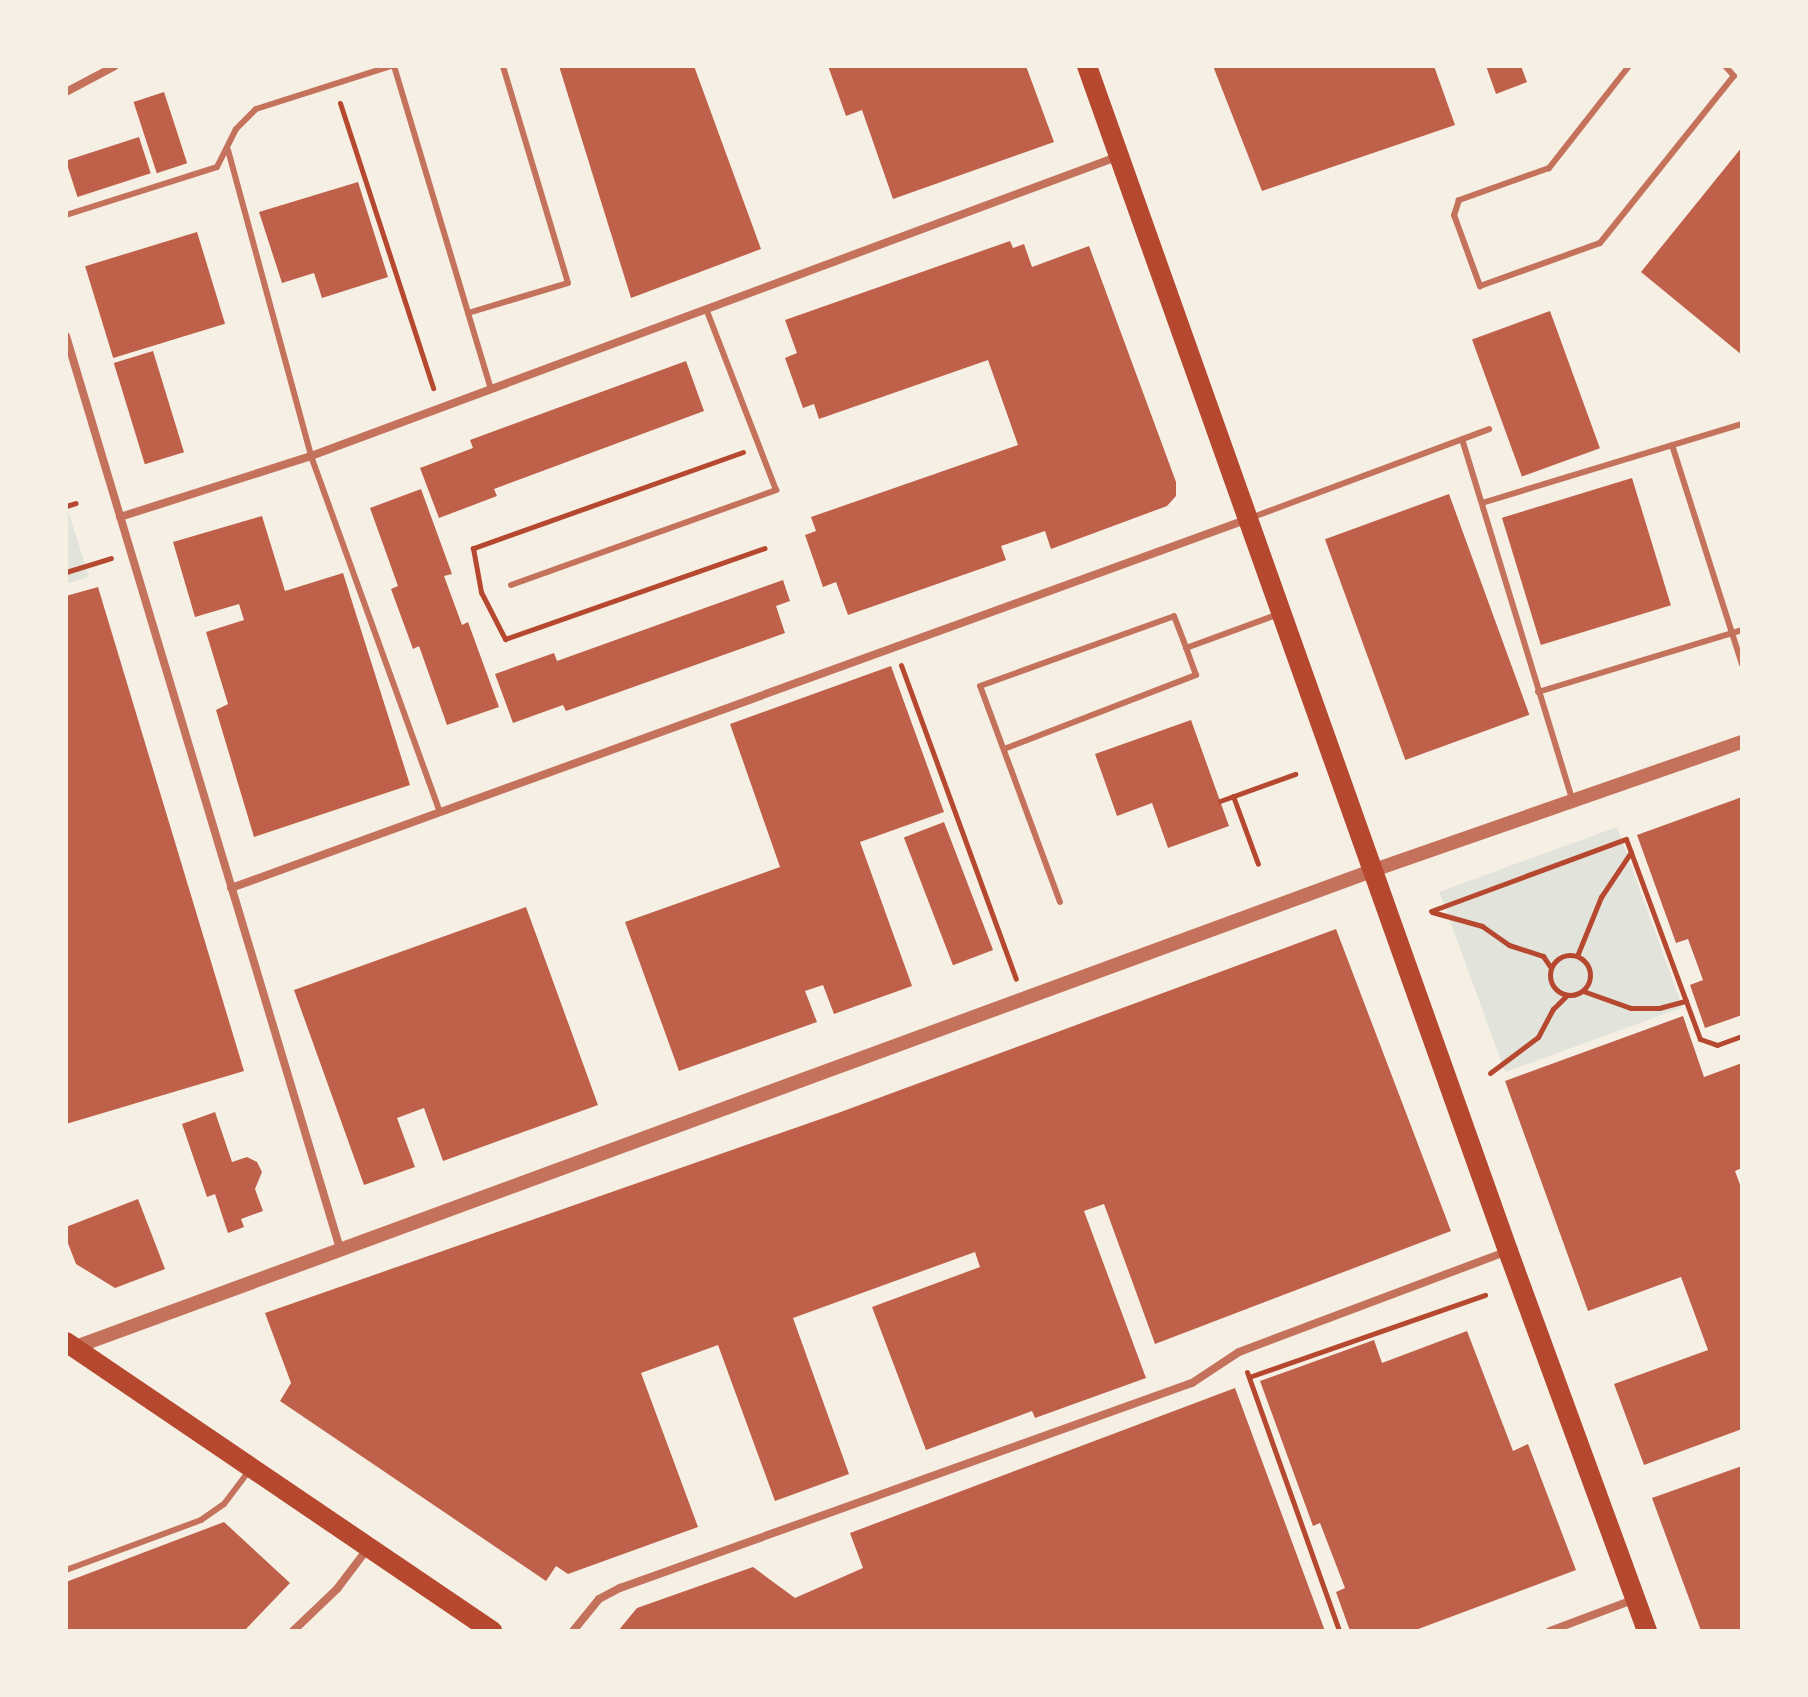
<!DOCTYPE html>
<html>
<head>
<meta charset="utf-8">
<style>
  body { margin:0 }
  #map { position:relative; width:1808px; height:1697px; overflow:hidden; background:#f6efe4; font-family:"Playfair Display",serif }
  div>[style] { position:absolute }
  [style*='--x'] { left:calc(var(--x)*1px); top:calc(var(--y)*1px); width:calc(var(--w)*1px); rotate:calc(var(--a)*1deg) }
  .green>* { inset:0; background:#e2e4dc; transform-origin:0 0 }
  .building>* { inset:0; background:#bf614a; transform-origin:0 0 }
  .path>* { height:5px; margin:-2.5px; padding:0 2.5px; transform-origin:2.5px; border-radius:2.5px; background:#b5482f }
  .path>.ring { margin:-2.5px; padding:0; box-sizing:content-box; background:none; border:5px solid #b5482f; border-radius:50% }
  .service>* { height:6px; margin:-3px; padding:0 3px; transform-origin:3px; border-radius:3px; background:#c5725c }
  .minor>* { height:8px; margin:-4px; padding:0 4px; transform-origin:4px; border-radius:4px; background:#c5725c }
  .tertiary>* { height:14px; margin:-7px; padding:0 7px; transform-origin:7px; border-radius:7px; background:#c5725c }
  .primary>* { height:20px; margin:-10px; padding:0 10px; transform-origin:10px; border-radius:10px; background:#b5482f }
  span { translate:-50% -50%; white-space:nowrap; text-align:center; line-height:1.15; -webkit-text-stroke:8px #f6efe4; paint-order:stroke }
  .frame { position:absolute; inset:0; border:68px solid #f6efe4; pointer-events:none }
</style>
</head>
<body>
<div id="map">
  <div class="green">
    <div style="clip-path:polygon(66px 504px,89px 577px,66px 584px)"></div>
    <div style="left:1617px;top:827px;width:192px;height:189px;rotate:70deg"></div>
  </div>
  <div class="building">
    <div style="clip-path:polygon(559px 66px,694px 66px,761px 249px,631px 298px)"></div>
    <div style="clip-path:polygon(828px 66px,1026px 66px,1054px 142px,893px 199px,862px 110px,846px 116px)"></div>
    <div style="clip-path:polygon(1213px 66px,1434px 66px,1455px 125px,1262px 191px)"></div>
    <div style="clip-path:polygon(1486px 66px,1521px 66px,1527px 82px,1496px 94px)"></div>
    <div style="left:164px;top:92px;width:75px;height:32px;rotate:72deg"></div>
    <div style="left:139px;top:137px;width:38px;height:77px;rotate:72deg"></div>
    <div style="clip-path:polygon(1742px 147px,1742px 355px,1641px 272px)"></div>
    <div style="clip-path:polygon(358px 182px,388px 277px,322px 298px,314px 273px,282px 283px,259px 212px)"></div>
    <div style="left:197px;top:232px;width:96px;height:117px;rotate:73deg"></div>
    <div style="clip-path:polygon(1010px 241px,1013px 248px,1024px 244px,1032px 267px,1089px 246px,1176px 482px,1176px 496px,1167px 506px,1051px 549px,1045px 531px,1001px 546px,1006px 560px,848px 615px,836px 582px,823px 587px,805px 535px,816px 531px,811px 517px,1018px 445px,988px 360px,819px 419px,814px 404px,803px 408px,785px 358px,797px 353px,785px 320px)"></div>
    <div style="left:1550px;top:311px;width:146px;height:83px;rotate:70deg"></div>
    <div style="left:153px;top:351px;width:106px;height:41px;rotate:73deg"></div>
    <div style="clip-path:polygon(686px 361px,704px 411px,494px 489px,497px 496px,439px 518px,420px 468px,473px 448px,470px 440px)"></div>
    <div style="left:1632px;top:478px;width:133px;height:136px;rotate:73deg"></div>
    <div style="clip-path:polygon(421px 489px,452px 574px,444px 576px,462px 625px,468px 622px,499px 707px,447px 725px,419px 646px,413px 649px,391px 589px,398px 586px,370px 508px)"></div>
    <div style="left:1449px;top:494px;width:235px;height:132px;rotate:70deg"></div>
    <div style="clip-path:polygon(262px 516px,285px 591px,343px 573px,410px 785px,254px 837px,216px 710px,228px 704px,206px 632px,244px 620px,239px 604px,195px 617px,173px 542px)"></div>
    <div style="clip-path:polygon(783px 580px,790px 601px,776px 606px,785px 633px,566px 711px,563px 705px,513px 723px,495px 674px,554px 653px,557px 661px)"></div>
    <div style="clip-path:polygon(98px 587px,244px 1071px,66px 1124px,66px 596px)"></div>
    <div style="clip-path:polygon(891px 666px,944px 812px,860px 842px,912px 986px,834px 1014px,823px 985px,805px 991px,817px 1022px,679px 1071px,625px 922px,780px 867px,730px 724px)"></div>
    <div style="clip-path:polygon(1191px 720px,1229px 826px,1168px 848px,1152px 803px,1117px 816px,1095px 754px)"></div>
    <div style="clip-path:polygon(1742px 797px,1742px 1015px,1705px 1028px,1690px 985px,1703px 980px,1688px 939px,1676px 943px,1637px 835px)"></div>
    <div style="left:944px;top:822px;width:137px;height:43px;rotate:69deg"></div>
    <div style="clip-path:polygon(526px 907px,598px 1105px,443px 1161px,424px 1108px,397px 1118px,415px 1167px,364px 1185px,294px 990px)"></div>
    <div style="clip-path:polygon(1336px 929px,1451px 1231px,1155px 1344px,1104px 1204px,1084px 1211px,1146px 1378px,1035px 1418px,1032px 1411px,926px 1450px,872px 1307px,980px 1267px,975px 1252px,793px 1318px,849px 1474px,775px 1501px,718px 1345px,641px 1373px,698px 1527px,568px 1574px,556px 1566px,546px 1581px,280px 1401px,291px 1383px,265px 1313px,838px 1113px)"></div>
    <div style="clip-path:polygon(1683px 1016px,1704px 1077px,1742px 1063px,1742px 1168px,1735px 1171px,1742px 1190px,1742px 1429px,1644px 1465px,1614px 1384px,1708px 1350px,1681px 1277px,1588px 1311px,1505px 1081px)"></div>
    <div style="clip-path:polygon(215px 1112px,232px 1162px,247px 1157px,257px 1162px,262px 1172px,255px 1189px,263px 1211px,241px 1219px,244px 1227px,228px 1233px,215px 1194px,207px 1197px,182px 1124px)"></div>
    <div style="clip-path:polygon(138px 1199px,165px 1269px,115px 1288px,76px 1264px,66px 1238px,66px 1227px)"></div>
    <div style="clip-path:polygon(1467px 1331px,1513px 1451px,1528px 1444px,1576px 1570px,1413px 1631px,1350px 1631px,1336px 1592px,1345px 1588px,1320px 1523px,1313px 1526px,1260px 1381px,1374px 1340px,1382px 1363px)"></div>
    <div style="clip-path:polygon(1235px 1388px,1325px 1631px,618px 1631px,637px 1608px,753px 1567px,795px 1598px,863px 1568px,850px 1533px)"></div>
    <div style="clip-path:polygon(1742px 1466px,1742px 1631px,1701px 1631px,1652px 1498px)"></div>
    <div style="clip-path:polygon(224px 1522px,290px 1583px,244px 1631px,66px 1631px,66px 1582px)"></div>
  </div>
  <div class="path">
    <div style="--x:340;--y:103;--w:300;--a:71.9"></div>
    <div style="--x:743;--y:452;--w:287;--a:160.4"></div>
    <div style="--x:473;--y:548;--w:45;--a:79.7"></div>
    <div style="--x:481;--y:592;--w:53;--a:62.9"></div>
    <div style="--x:505;--y:639;--w:275;--a:-19.3"></div>
    <div style="--x:66;--y:506;--w:10;--a:-17"></div>
    <div style="--x:66;--y:572;--w:47;--a:-17.3"></div>
    <div style="--x:901;--y:665;--w:334;--a:69.9"></div>
    <div style="--x:1233;--y:796;--w:72;--a:69.8"></div>
    <div style="--x:1220;--y:801;--w:80;--a:-19.8"></div>
    <div style="--x:1431;--y:911;--w:208;--a:-20.3"></div>
    <div style="--x:1626;--y:839;--w:213;--a:69.7"></div>
    <div style="--x:1700;--y:1039;--w:18;--a:19"></div>
    <div style="--x:1717;--y:1045;--w:27;--a:-20"></div>
    <div style="--x:1432;--y:912;--w:52;--a:15.6"></div>
    <div style="--x:1482;--y:926;--w:33;--a:35"></div>
    <div style="--x:1509;--y:945;--w:36;--a:18"></div>
    <div style="--x:1543;--y:956;--w:14;--a:56"></div>
    <div class="ring" style="left:1550px;top:955px;width:35px;height:35px"></div>
    <div style="--x:1577;--y:956;--w:64;--a:-67.9"></div>
    <div style="--x:1601;--y:897;--w:54;--a:-56.3"></div>
    <div style="--x:1583;--y:991;--w:51;--a:19.5"></div>
    <div style="--x:1631;--y:1008;--w:28;--a:0"></div>
    <div style="--x:1659;--y:1008;--w:28;--a:-15"></div>
    <div style="--x:1490;--y:1073;--w:60;--a:-36.9"></div>
    <div style="--x:1538;--y:1037;--w:32;--a:-62"></div>
    <div style="--x:1553;--y:1009;--w:20;--a:-45"></div>
    <div style="--x:1247;--y:1372;--w:275;--a:70.4"></div>
    <div style="--x:1249;--y:1377;--w:250;--a:-19.2"></div>
  </div>
  <div class="service">
    <div style="--x:394;--y:66;--w:258;--a:73.3"></div>
    <div style="--x:468;--y:313;--w:104;--a:-16.7"></div>
    <div style="--x:568;--y:283;--w:227;--a:-106.7"></div>
    <div style="--x:1629;--y:66;--w:130;--a:128.1"></div>
    <div style="--x:1549;--y:168;--w:96;--a:160.4"></div>
    <div style="--x:1459;--y:200;--w:16;--a:108"></div>
    <div style="--x:1454;--y:215;--w:76;--a:69.9"></div>
    <div style="--x:1480;--y:286;--w:127;--a:-19.7"></div>
    <div style="--x:1600;--y:243;--w:214;--a:-51.3"></div>
    <div style="--x:1734;--y:76;--w:13;--a:-132"></div>
    <div style="--x:228;--y:150;--w:317;--a:74.8"></div>
    <div style="--x:311;--y:456;--w:379;--a:70.1"></div>
    <div style="--x:66;--y:215;--w:158;--a:-17.6"></div>
    <div style="--x:217;--y:167;--w:42;--a:-63.4"></div>
    <div style="--x:236;--y:129;--w:28;--a:-45"></div>
    <div style="--x:256;--y:109;--w:142;--a:-17.7"></div>
    <div style="--x:468;--y:313;--w:79;--a:73.2"></div>
    <div style="--x:1462;--y:439;--w:379;--a:73"></div>
    <div style="--x:1672;--y:445;--w:230;--a:72.3"></div>
    <div style="--x:1482;--y:503;--w:272;--a:-16.9"></div>
    <div style="--x:1253;--y:517;--w:252;--a:-20.4"></div>
    <div style="--x:511;--y:585;--w:282;--a:-19.7"></div>
    <div style="--x:776;--y:490;--w:194;--a:-111.1"></div>
    <div style="--x:1538;--y:692;--w:213;--a:-16.9"></div>
    <div style="--x:1004;--y:749;--w:206;--a:-21.1"></div>
    <div style="--x:1196;--y:675;--w:29;--a:-110"></div>
    <div style="--x:1060;--y:902;--w:230;--a:-110.3"></div>
    <div style="--x:980;--y:686;--w:206;--a:-19.8"></div>
    <div style="--x:1174;--y:616;--w:34;--a:69"></div>
    <div style="--x:1186;--y:648;--w:99;--a:-20.1"></div>
    <div style="--x:66;--y:1570;--w:144;--a:-20.3"></div>
    <div style="--x:201;--y:1520;--w:28;--a:-35"></div>
    <div style="--x:224;--y:1504;--w:41;--a:-52.9"></div>
  </div>
  <div class="minor">
    <div style="--x:66;--y:92;--w:55;--a:-28"></div>
    <div style="--x:66;--y:336;--w:953;--a:73.29"></div>
    <div style="--x:120;--y:517;--w:201;--a:-17.7"></div>
    <div style="--x:311;--y:456;--w:862;--a:-20.37"></div>
    <div style="--x:231;--y:888;--w:1082;--a:-19.94"></div>
    <div style="--x:293;--y:1631;--w:61;--a:-43.7"></div>
    <div style="--x:337;--y:1589;--w:51;--a:-52.9"></div>
    <div style="--x:573;--y:1631;--w:41;--a:-50.9"></div>
    <div style="--x:599;--y:1599;--w:24;--a:-28"></div>
    <div style="--x:620;--y:1588;--w:608;--a:-19.72"></div>
    <div style="--x:1192;--y:1383;--w:56;--a:-33.4"></div>
    <div style="--x:1239;--y:1352;--w:286;--a:-20.6"></div>
    <div style="--x:1550;--y:1631;--w:91;--a:-20.6"></div>
  </div>
  <div class="tertiary">
    <div style="--x:70;--y:1349;--w:1389;--a:-20.17"></div>
    <div style="--x:1374;--y:870;--w:390;--a:-19.2"></div>
  </div>
  <div class="primary">
    <div style="--x:1087;--y:66;--w:1258;--a:70.44"></div>
    <div style="--x:1508;--y:1251;--w:405;--a:69.9"></div>
    <div style="--x:66;--y:1342;--w:515;--a:34.15"></div>
  </div>
  <div class="frame"></div>
</div>
</body>
</html>
